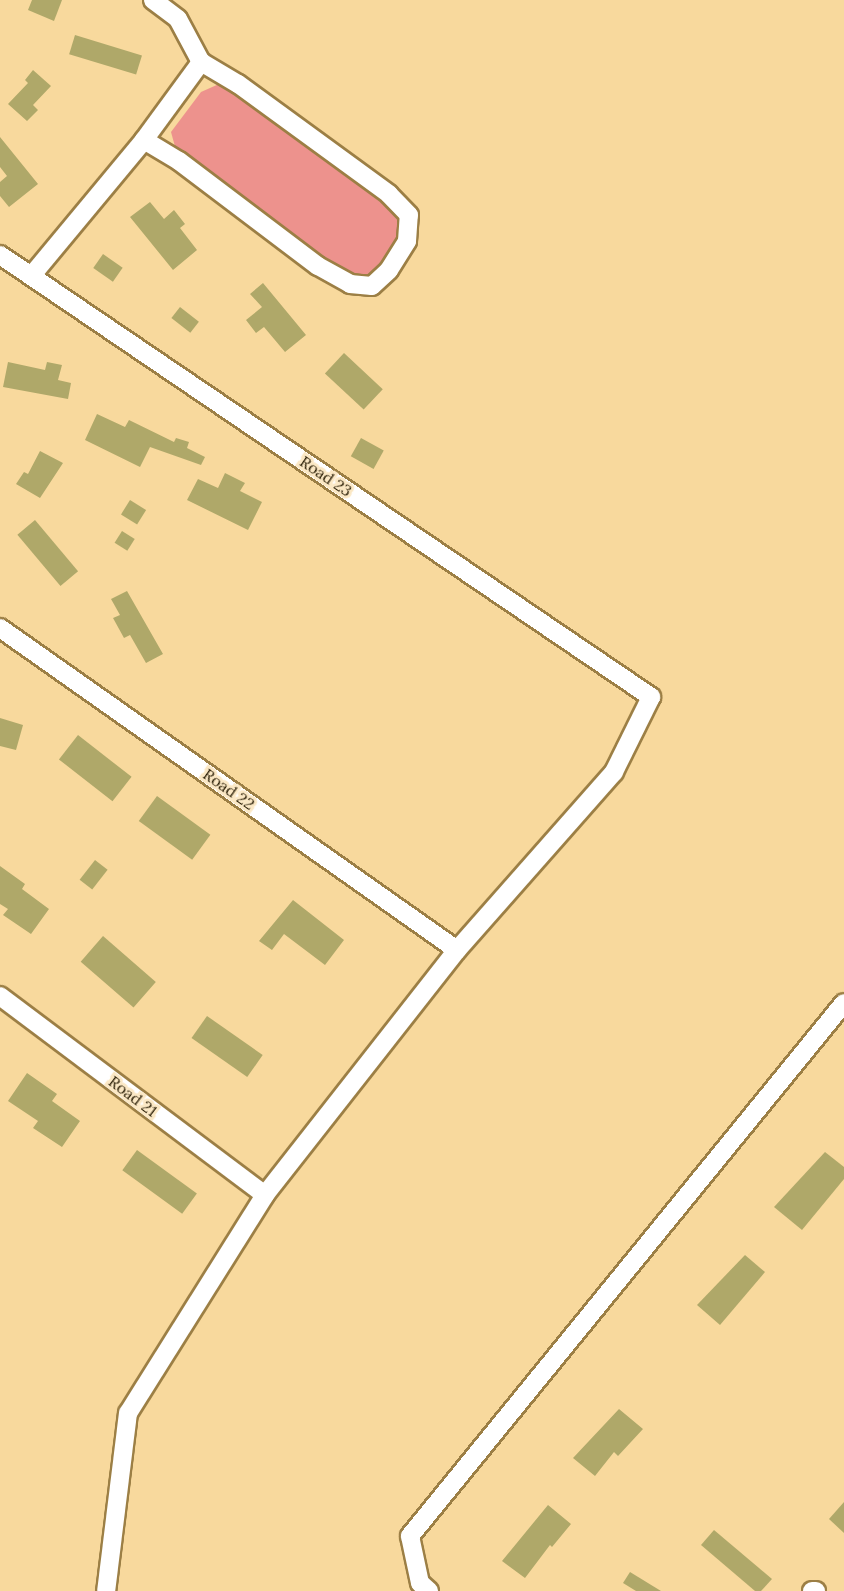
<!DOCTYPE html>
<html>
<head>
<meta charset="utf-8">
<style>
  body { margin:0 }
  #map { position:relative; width:844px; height:1591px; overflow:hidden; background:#f8d99d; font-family:Lora,serif }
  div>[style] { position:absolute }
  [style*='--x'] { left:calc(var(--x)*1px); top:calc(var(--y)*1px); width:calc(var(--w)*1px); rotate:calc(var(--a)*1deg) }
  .green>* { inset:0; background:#ed928d }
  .building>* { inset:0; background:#afa869; transform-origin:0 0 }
  .roads { filter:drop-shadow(2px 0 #9c7f45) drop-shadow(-2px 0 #9c7f45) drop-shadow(0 2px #9c7f45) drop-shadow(0 -2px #9c7f45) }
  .minor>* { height:18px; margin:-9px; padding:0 9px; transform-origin:9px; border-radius:9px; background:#fff }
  span { translate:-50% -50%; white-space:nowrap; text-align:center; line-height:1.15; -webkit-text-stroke:6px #fbe8c5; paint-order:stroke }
  .street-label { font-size:16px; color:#2a1e06 }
</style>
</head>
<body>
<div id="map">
  <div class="green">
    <div style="clip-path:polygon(219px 84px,238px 84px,409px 215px,389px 270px,350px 284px,179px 161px,171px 132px,201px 92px)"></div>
  </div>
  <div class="building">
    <div style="clip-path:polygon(32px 0,62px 0,54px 21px,28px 10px)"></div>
    <div style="left:75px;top:35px;width:70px;height:20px;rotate:17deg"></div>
    <div style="clip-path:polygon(33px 70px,51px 86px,33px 105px,38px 110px,27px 121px,8px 104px,28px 83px,25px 80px)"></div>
    <div style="clip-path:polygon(0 137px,38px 184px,9px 207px,0 196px,0 182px,7px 176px,0 167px)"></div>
    <div style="clip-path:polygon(150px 202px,164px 219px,174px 210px,185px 224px,180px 228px,197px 250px,173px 270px,130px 217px)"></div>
    <div style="left:103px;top:254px;width:24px;height:17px;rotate:35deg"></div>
    <div style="clip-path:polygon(263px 283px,306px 335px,285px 352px,264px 327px,256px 333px,246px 320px,262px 307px,250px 294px)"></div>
    <div style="left:180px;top:307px;width:24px;height:14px;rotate:38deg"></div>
    <div style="left:344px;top:353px;width:53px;height:28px;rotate:43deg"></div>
    <div style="clip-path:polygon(8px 362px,45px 370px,47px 362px,62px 365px,58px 380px,71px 383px,68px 399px,3px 387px)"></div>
    <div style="clip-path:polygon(97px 414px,125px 427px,129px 420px,174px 442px,176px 438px,189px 442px,187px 448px,205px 457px,201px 465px,150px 447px,140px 467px,85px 440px)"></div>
    <div style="left:361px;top:438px;width:26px;height:21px;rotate:29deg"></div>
    <div style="clip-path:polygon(40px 451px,63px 463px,40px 498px,16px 484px,24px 472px,28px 474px)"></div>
    <div style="clip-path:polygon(225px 473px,245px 483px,240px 491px,262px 502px,248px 530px,187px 500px,198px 479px,218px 488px)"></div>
    <div style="left:130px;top:500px;width:19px;height:17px;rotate:32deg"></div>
    <div style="left:35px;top:520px;width:67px;height:23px;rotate:50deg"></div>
    <div style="left:122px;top:531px;width:15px;height:14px;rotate:32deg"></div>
    <div style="clip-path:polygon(127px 591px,163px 654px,146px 663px,130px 635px,124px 638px,113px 618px,120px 615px,111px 599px)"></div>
    <div style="clip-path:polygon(0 718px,23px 725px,16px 750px,0 746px)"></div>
    <div style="left:78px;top:735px;width:68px;height:31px;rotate:38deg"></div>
    <div style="left:157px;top:796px;width:66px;height:31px;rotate:36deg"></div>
    <div style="left:95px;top:860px;width:16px;height:25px;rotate:38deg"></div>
    <div style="clip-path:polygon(0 866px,25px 884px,22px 889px,49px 909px,31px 934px,3px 915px,8px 909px,0 904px)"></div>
    <div style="clip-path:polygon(293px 900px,344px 940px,325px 965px,284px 934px,272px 950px,259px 941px)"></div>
    <div style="left:103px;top:936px;width:70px;height:34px;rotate:41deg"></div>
    <div style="left:207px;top:1016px;width:68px;height:27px;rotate:35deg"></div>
    <div style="clip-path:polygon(27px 1073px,57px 1094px,52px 1101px,80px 1121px,62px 1147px,33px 1128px,38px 1121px,8px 1101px)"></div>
    <div style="left:137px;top:1150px;width:74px;height:25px;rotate:36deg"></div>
    <div style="clip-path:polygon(825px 1152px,844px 1167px,844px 1179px,802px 1230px,774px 1207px)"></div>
    <div style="clip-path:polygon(745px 1255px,765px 1272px,720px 1325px,697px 1305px)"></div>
    <div style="clip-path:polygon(619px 1409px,643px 1429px,618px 1456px,614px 1452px,595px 1476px,573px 1458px)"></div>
    <div style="clip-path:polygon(844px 1502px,844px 1533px,829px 1519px)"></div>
    <div style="clip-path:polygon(548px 1505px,571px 1524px,552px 1547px,550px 1545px,525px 1578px,502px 1561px)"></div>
    <div style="clip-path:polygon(714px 1530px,772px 1579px,761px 1591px,755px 1591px,701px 1545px)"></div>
    <div style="clip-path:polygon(630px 1572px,661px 1591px,636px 1591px,623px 1583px)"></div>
  </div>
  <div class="roads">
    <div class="minor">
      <div style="--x:153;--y:0;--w:31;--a:37"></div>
      <div style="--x:178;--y:19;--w:49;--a:61.9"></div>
      <div style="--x:144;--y:140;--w:41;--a:31"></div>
      <div style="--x:179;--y:161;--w:174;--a:37.1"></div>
      <div style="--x:318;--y:266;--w:37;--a:29"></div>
      <div style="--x:350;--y:284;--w:22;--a:5"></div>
      <div style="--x:372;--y:286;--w:23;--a:-43"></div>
      <div style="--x:389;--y:270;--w:34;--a:-58"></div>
      <div style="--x:407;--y:241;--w:26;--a:-86"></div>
      <div style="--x:409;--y:215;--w:29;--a:-134"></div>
      <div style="--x:389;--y:194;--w:187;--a:-143.9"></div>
      <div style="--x:238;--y:84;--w:43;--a:-149.3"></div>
      <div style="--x:0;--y:255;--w:787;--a:34.17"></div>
      <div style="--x:651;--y:697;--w:84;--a:116.3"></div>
      <div style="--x:614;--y:772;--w:237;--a:131.4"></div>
      <div style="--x:457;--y:950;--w:311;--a:128.1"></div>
      <div style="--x:265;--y:1195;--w:257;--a:122.1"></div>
      <div style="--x:128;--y:1413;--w:179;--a:97"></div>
      <div style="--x:32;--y:275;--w:175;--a:-50.3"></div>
      <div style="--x:144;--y:140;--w:97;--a:-53.8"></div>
      <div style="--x:0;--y:628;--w:559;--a:35.17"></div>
      <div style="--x:0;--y:996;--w:331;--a:36.9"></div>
      <div style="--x:429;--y:1591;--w:12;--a:-138"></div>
      <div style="--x:420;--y:1583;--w:48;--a:-102"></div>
      <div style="--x:410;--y:1536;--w:687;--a:-50.85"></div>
      <div style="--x:812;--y:1591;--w:4;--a:0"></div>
    </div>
  </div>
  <div class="street-label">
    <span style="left:326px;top:476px;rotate:34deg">Road 23</span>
    <span style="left:229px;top:789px;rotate:35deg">Road 22</span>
    <span style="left:133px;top:1096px;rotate:37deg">Road 21</span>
  </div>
</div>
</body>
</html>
